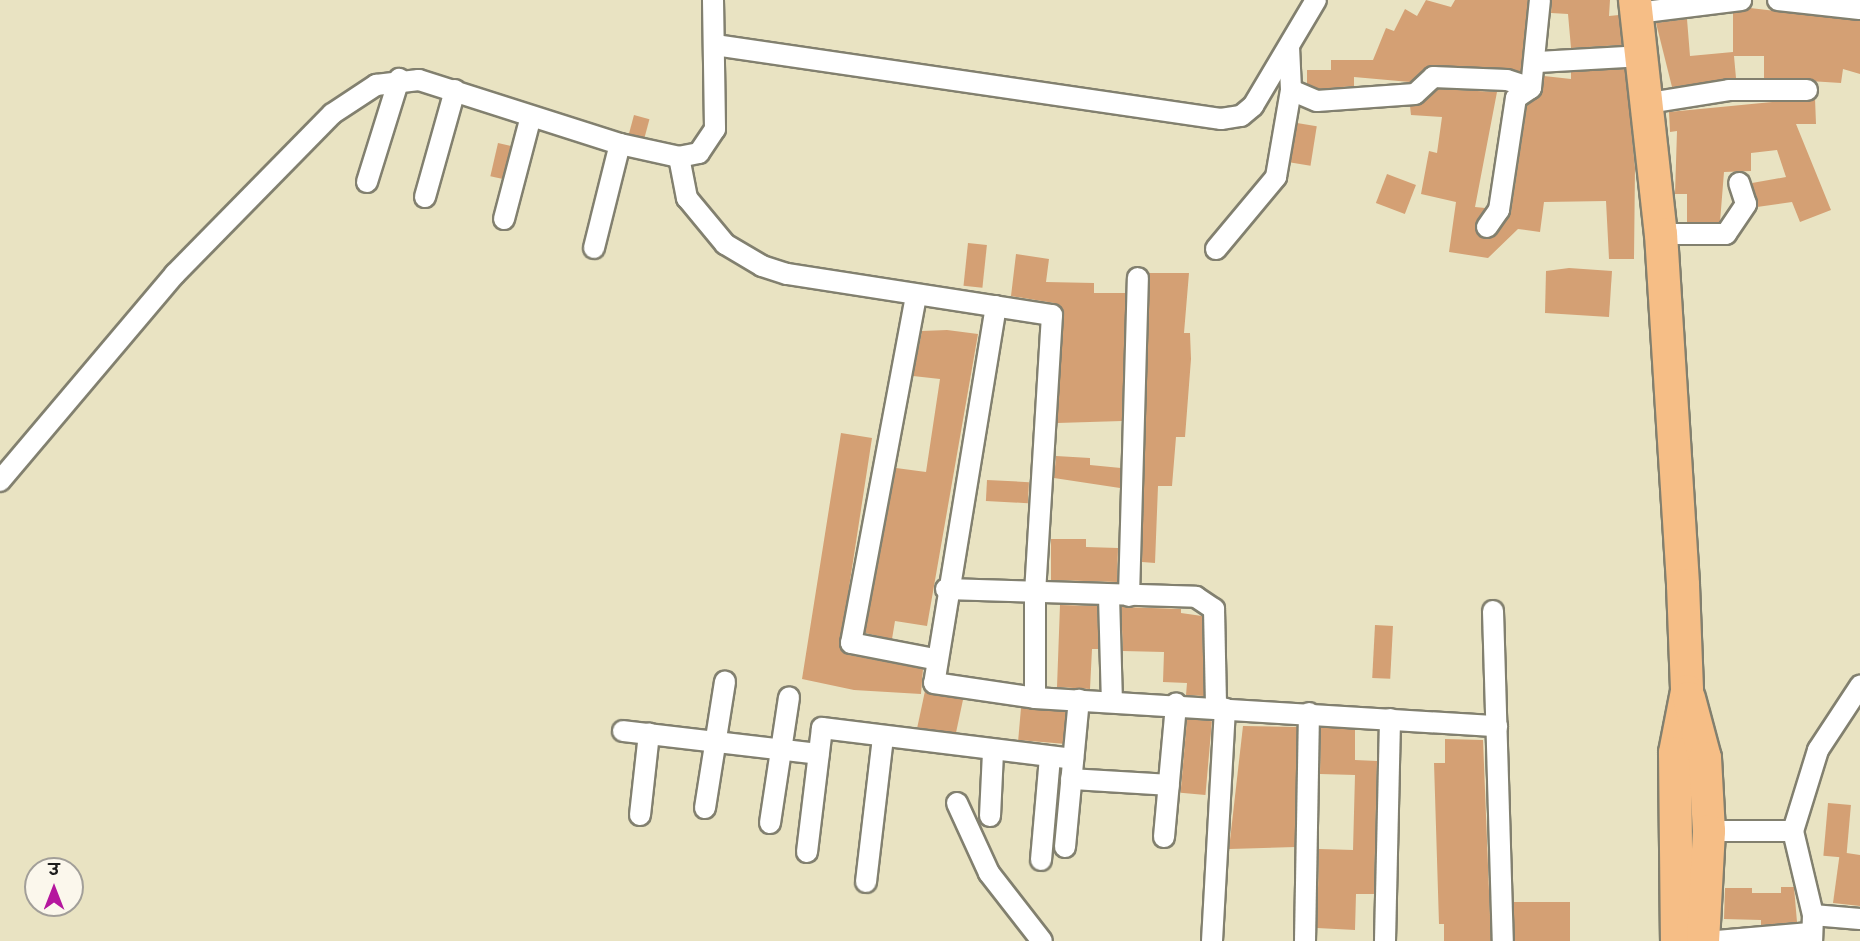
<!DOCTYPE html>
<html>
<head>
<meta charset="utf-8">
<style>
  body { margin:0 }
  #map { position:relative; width:1860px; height:941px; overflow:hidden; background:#e9e3c2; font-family:Mynerve,"Playpen Sans Deva",sans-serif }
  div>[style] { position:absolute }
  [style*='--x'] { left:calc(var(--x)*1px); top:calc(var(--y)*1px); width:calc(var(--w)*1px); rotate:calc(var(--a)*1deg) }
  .building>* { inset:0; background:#d4a074; transform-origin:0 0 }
  .roads { filter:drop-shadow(2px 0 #82806f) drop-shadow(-2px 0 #82806f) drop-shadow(0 2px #82806f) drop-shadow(0 -2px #82806f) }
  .minor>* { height:20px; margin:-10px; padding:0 10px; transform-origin:10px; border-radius:10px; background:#fff }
  .primary>* { height:32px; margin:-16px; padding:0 16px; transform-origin:16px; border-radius:16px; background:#f6be86 }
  span { translate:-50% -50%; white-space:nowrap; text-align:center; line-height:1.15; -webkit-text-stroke:4.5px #fbf7ec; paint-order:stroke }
  .north { position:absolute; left:24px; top:857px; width:60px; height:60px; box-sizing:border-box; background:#fbf7ec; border:2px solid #a29f99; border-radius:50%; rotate:0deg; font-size:16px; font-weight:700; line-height:24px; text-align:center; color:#1c1c1c }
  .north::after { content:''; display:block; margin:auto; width:21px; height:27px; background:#b5179e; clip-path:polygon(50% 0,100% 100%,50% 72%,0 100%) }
</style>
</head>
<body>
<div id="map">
  <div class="building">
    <div style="clip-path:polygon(1426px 0,1451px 7px,1455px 0,1528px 0,1521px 72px,1433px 65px,1410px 82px,1354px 77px,1354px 86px,1319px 89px,1307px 84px,1307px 70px,1331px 70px,1331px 60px,1373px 60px,1386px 28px,1394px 31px,1405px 9px,1417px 16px)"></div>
    <div style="clip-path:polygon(1552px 0,1610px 0,1609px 16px,1619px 15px,1622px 45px,1571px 48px,1568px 14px,1551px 13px)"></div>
    <div style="clip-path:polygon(1750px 8px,1860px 21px,1860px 74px,1843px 69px,1841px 83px,1764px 78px,1764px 56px,1734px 56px,1736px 78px,1672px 87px,1656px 23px,1687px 19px,1690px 56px,1733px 52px,1733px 13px)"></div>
    <div style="clip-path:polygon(1625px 69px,1635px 167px,1634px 259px,1609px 259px,1606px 201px,1544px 202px,1540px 232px,1518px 229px,1488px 258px,1449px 252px,1456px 202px,1421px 194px,1429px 151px,1437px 153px,1442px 117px,1411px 115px,1410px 106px,1438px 89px,1497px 92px,1475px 207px,1485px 208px,1476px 233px,1491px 238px,1511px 212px,1527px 105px,1541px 94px,1544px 76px,1571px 79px,1571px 72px)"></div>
    <div style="clip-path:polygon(1815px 98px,1816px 124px,1796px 124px,1831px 210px,1800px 222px,1792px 202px,1757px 207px,1752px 183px,1786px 177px,1777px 150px,1751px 153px,1751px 171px,1724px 172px,1720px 222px,1687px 222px,1687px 194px,1675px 194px,1677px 131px,1670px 132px,1669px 112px)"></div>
    <div style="left:634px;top:115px;width:16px;height:20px;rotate:15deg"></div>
    <div style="left:1297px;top:123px;width:20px;height:40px;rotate:9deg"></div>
    <div style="left:498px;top:143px;width:13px;height:34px;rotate:13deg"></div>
    <div style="left:1387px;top:174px;width:31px;height:31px;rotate:21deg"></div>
    <div style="left:968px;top:243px;width:19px;height:43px;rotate:6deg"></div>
    <div style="clip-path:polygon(1016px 254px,1049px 259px,1046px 282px,1094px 283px,1094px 293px,1126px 293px,1122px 421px,1057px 423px,1063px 310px,1054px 303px,1011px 296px)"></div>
    <div style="clip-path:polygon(1569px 268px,1612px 271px,1609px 317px,1545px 313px,1546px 271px)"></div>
    <div style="clip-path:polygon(1149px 273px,1189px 273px,1184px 333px,1190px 333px,1191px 359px,1185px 437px,1176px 437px,1172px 486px,1158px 486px,1155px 563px,1142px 562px)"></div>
    <div style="clip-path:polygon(947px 330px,978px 334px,927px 626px,895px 621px,892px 639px,865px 633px,896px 468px,926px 472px,940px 379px,913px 376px,922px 331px)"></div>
    <div style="clip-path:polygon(841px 433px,872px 438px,840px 646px,849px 655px,923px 669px,921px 694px,854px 690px,802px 679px)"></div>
    <div style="clip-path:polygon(1056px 456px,1090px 458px,1090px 465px,1121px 468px,1120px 488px,1054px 478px)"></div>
    <div style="left:987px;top:480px;width:42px;height:21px;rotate:3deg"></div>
    <div style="clip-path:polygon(1051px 539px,1086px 539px,1086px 547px,1118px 548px,1117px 582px,1051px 580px)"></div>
    <div style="clip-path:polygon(1060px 605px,1097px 606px,1099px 649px,1092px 649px,1090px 689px,1057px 687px)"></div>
    <div style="clip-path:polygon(1121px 607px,1181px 609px,1181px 613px,1202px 616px,1204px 696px,1186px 695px,1187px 683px,1163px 682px,1164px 652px,1123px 651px)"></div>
    <div style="left:1375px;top:625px;width:18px;height:53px;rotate:3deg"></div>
    <div style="left:925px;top:691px;width:39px;height:37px;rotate:12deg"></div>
    <div style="left:1021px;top:708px;width:45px;height:32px;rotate:5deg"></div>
    <div style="left:1187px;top:719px;width:25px;height:74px;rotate:5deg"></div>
    <div style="clip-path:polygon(1243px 726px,1297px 727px,1295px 847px,1229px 849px)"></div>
    <div style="clip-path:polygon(1321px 727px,1355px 729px,1355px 760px,1377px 761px,1374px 894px,1356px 894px,1355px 930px,1317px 928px,1319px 849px,1353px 850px,1355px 775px,1320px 774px)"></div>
    <div style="clip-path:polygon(1445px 739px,1483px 740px,1491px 941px,1444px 941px,1444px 924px,1439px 924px,1434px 763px,1445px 763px)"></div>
    <div style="left:1828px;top:803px;width:23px;height:53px;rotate:5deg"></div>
    <div style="clip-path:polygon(1840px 852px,1860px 855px,1860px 906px,1833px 903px)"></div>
    <div style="clip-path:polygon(1781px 887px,1794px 887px,1797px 922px,1761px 925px,1761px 920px,1724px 919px,1725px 888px,1752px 888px,1752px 893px,1781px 893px)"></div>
    <div style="left:1570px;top:902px;width:39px;height:56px;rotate:90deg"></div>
  </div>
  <div class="roads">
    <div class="minor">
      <div style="--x:713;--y:0;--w:129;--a:89.1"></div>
      <div style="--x:715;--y:129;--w:29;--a:124"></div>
      <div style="--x:699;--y:153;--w:20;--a:169"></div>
      <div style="--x:679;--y:157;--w:42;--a:79"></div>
      <div style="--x:687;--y:198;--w:60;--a:50.4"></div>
      <div style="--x:725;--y:244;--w:43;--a:30.7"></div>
      <div style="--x:762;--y:266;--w:26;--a:18"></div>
      <div style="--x:787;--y:274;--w:268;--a:8.8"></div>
      <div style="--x:1052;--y:315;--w:280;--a:93.5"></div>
      <div style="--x:1035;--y:594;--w:104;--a:90"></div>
      <div style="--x:1778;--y:0;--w:82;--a:6.3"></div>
      <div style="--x:1637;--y:13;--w:105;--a:-7.1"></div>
      <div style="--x:715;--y:45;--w:511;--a:8.32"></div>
      <div style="--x:1221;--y:119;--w:20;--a:-9"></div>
      <div style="--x:1241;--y:116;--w:16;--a:-40"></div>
      <div style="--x:1253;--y:106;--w:123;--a:-59.3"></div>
      <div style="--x:1289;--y:47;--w:43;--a:87.3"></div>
      <div style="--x:1291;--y:90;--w:28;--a:23"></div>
      <div style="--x:1317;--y:101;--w:98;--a:-4.1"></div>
      <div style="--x:1415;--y:94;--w:25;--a:-43"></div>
      <div style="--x:1433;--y:77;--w:74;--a:2.3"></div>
      <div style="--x:1507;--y:80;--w:25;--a:18"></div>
      <div style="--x:1531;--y:88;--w:88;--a:-84.2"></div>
      <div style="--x:1538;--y:62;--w:105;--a:-3.3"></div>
      <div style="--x:1649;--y:103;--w:81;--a:-9.2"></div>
      <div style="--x:1729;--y:90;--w:78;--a:0"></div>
      <div style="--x:367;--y:182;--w:108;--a:-72.7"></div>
      <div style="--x:425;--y:197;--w:111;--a:-74.3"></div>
      <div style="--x:504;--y:219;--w:106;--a:-75.3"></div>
      <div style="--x:1487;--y:227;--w:21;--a:-55"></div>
      <div style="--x:1499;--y:210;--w:113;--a:-81.4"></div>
      <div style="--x:1516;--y:98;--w:18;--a:-34"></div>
      <div style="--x:1661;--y:234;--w:65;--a:0"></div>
      <div style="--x:1726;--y:234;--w:36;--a:-56"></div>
      <div style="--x:1746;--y:204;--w:22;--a:-108"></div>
      <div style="--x:594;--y:248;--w:107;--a:-76"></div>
      <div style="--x:1216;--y:249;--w:94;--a:-50.2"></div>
      <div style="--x:1276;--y:177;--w:88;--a:-80.2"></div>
      <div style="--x:916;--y:296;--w:353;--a:100.6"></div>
      <div style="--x:851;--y:643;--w:85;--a:10.9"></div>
      <div style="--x:996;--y:306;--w:382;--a:99.3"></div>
      <div style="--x:934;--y:683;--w:102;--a:8.4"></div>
      <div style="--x:1035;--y:698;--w:463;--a:3.5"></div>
      <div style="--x:0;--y:481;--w:271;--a:-49.8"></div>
      <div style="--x:175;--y:274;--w:224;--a:-45.5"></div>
      <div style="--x:332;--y:114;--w:53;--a:-33.4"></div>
      <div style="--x:376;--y:85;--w:43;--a:-6.6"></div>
      <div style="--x:419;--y:80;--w:211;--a:17.7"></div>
      <div style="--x:620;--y:144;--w:60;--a:12.4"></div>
      <div style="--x:946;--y:589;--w:250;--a:1.8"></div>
      <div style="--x:1196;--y:597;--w:22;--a:34"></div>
      <div style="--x:1214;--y:609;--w:97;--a:88.8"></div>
      <div style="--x:1109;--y:596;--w:105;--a:88.4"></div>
      <div style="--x:1129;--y:596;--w:318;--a:-88.4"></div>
      <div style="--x:1493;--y:611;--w:330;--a:88.3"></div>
      <div style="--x:623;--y:731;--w:197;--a:6.7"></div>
      <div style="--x:1071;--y:779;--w:98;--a:3.5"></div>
      <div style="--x:957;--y:803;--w:77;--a:65.4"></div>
      <div style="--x:989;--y:873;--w:86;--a:52.1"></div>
      <div style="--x:705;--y:808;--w:128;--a:-81"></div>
      <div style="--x:640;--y:815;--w:82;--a:-83.7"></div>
      <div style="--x:990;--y:816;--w:63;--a:-87.3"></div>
      <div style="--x:770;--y:823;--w:127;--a:-81.4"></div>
      <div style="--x:1709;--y:831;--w:84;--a:0"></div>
      <div style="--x:1793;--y:831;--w:85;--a:-72.8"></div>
      <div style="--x:1818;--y:750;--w:77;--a:-56.7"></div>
      <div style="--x:1793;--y:831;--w:86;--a:76.6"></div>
      <div style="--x:1813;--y:915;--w:26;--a:92"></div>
      <div style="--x:1164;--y:837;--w:134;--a:-84.8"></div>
      <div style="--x:1065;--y:847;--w:148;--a:-84.6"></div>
      <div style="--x:807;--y:852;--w:125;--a:-83.1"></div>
      <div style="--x:822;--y:728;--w:253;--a:7"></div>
      <div style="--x:1041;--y:860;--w:103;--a:-85"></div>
      <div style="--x:866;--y:882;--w:146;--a:-83.3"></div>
      <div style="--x:1813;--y:915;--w:47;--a:4.9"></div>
      <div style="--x:1212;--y:941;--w:233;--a:-86.8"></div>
      <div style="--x:1305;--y:941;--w:228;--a:-89"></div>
      <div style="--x:1385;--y:941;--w:222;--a:-88.7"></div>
      <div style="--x:1717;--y:941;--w:93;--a:-4.9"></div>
    </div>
    <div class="primary">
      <div style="--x:1635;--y:0;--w:235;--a:83.7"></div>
      <div style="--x:1661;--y:234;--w:352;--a:86.4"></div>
      <div style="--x:1683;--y:585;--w:106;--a:87.8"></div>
      <div style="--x:1687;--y:691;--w:63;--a:101"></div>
      <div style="--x:1675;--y:753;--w:188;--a:89.4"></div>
      <div style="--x:1689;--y:698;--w:62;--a:75.1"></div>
      <div style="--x:1705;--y:758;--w:73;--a:86.9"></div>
      <div style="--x:1709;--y:831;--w:110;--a:93.1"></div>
    </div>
  </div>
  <div class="north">उ</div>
</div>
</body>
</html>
